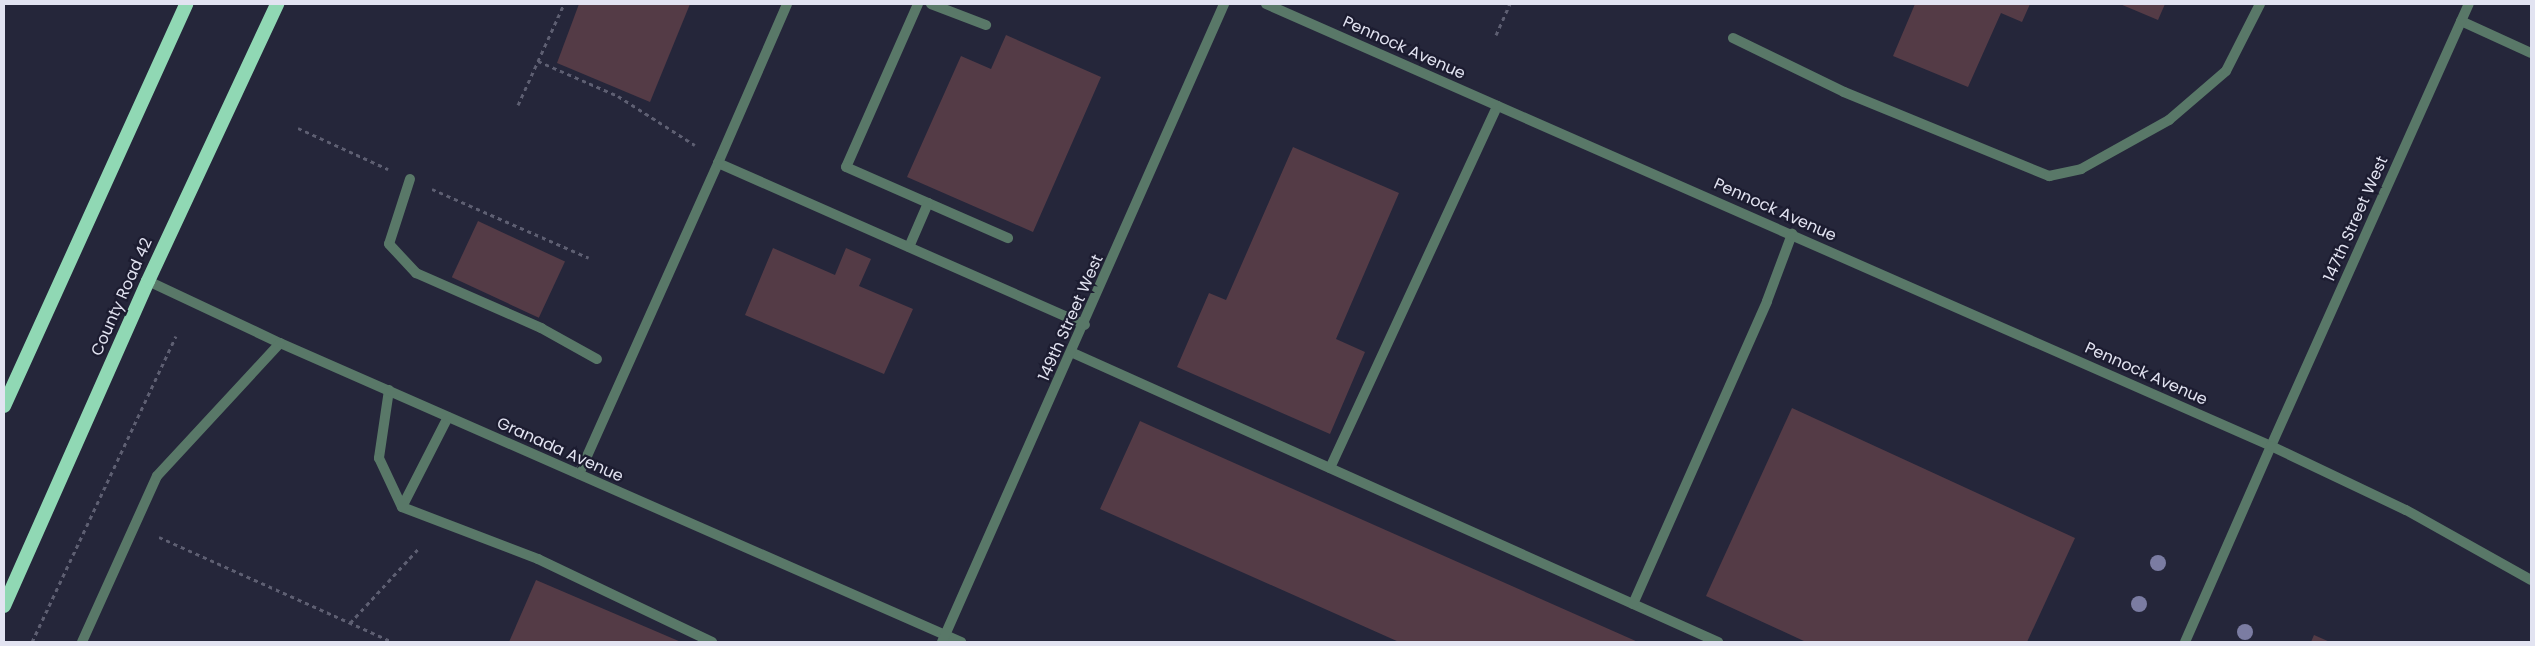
<!DOCTYPE html>
<html>
<head>
<meta charset="utf-8">
<style>
  body { margin:0 }
  #map { position:relative; width:2535px; height:646px; overflow:hidden; background:#25263a; font-family:Poppins,sans-serif }
  div>[style] { position:absolute }
  [style*='--x'] { left:calc(var(--x)*1px); top:calc(var(--y)*1px); width:calc(var(--w)*1px); rotate:calc(var(--a)*1deg) }
  .building>* { inset:0; background:#543b46; transform-origin:0 0 }
  .path>* { height:3px; margin-top:-1.5px; transform-origin:0; background:repeating-linear-gradient(90deg,#5e5f72 0 4px,transparent 0 8px) }
  .service>* { height:10px; margin:-5px; padding:0 5px; transform-origin:5px; border-radius:5px; background:#597868 }
  .minor>* { height:10px; margin:-5px; padding:0 5px; transform-origin:5px; border-radius:5px; background:#597868 }
  .tertiary>* { height:10px; margin:-5px; padding:0 5px; transform-origin:5px; border-radius:5px; background:#597868 }
  .trunk>* { height:14px; margin:-7px; padding:0 7px; transform-origin:7px; border-radius:7px; background:#90d8b4 }
  .trees>* { width:16px; height:16px; margin:-8px; border-radius:50%; background:#7b7ca2 }
  span { translate:-50% -50%; white-space:nowrap; text-align:center; line-height:1.15; -webkit-text-stroke:4.5px #1c1c30; paint-order:stroke }
  .street-label { font-size:16px; color:#e2e3f1 }
  .frame { position:absolute; inset:0; border:5px solid #e2e3f1; pointer-events:none }
</style>
</head>
<body>
<div id="map">
  <div class="building">
    <div style="clip-path:polygon(579px 4px,690px 4px,650px 102px,557px 63px)"></div>
    <div style="clip-path:polygon(1915px 4px,2030px 4px,2022px 22px,2001px 13px,1968px 87px,1893px 56px)"></div>
    <div style="clip-path:polygon(2120px 4px,2165px 4px,2158px 20px)"></div>
    <div style="clip-path:polygon(1006px 35px,1101px 77px,1033px 232px,907px 177px,961px 56px,991px 69px)"></div>
    <div style="clip-path:polygon(1293px 147px,1399px 193px,1336px 339px,1365px 352px,1330px 434px,1177px 367px,1209px 293px,1226px 300px)"></div>
    <div style="left:478px;top:221px;width:96px;height:62px;rotate:25deg"></div>
    <div style="clip-path:polygon(773px 248px,835px 275px,846px 248px,871px 259px,859px 286px,913px 309px,884px 374px,745px 315px)"></div>
    <div style="clip-path:polygon(1792px 408px,2075px 538px,2027px 642px,1806px 642px,1706px 596px)"></div>
    <div style="clip-path:polygon(1140px 421px,1151px 426px,1638px 642px,1399px 642px,1100px 509px)"></div>
    <div style="clip-path:polygon(536px 580px,681px 642px,509px 642px)"></div>
    <div style="clip-path:polygon(2314px 635px,2330px 642px,2311px 642px)"></div>
  </div>
  <div class="path">
    <div style="--x:1496;--y:35;--w:34;--a:-66"></div>
    <div style="--x:538;--y:61;--w:87;--a:23.6"></div>
    <div style="--x:618;--y:96;--w:91;--a:32.5"></div>
    <div style="--x:518;--y:105;--w:111;--a:-65.5"></div>
    <div style="--x:298;--y:128;--w:99;--a:24.5"></div>
    <div style="--x:432;--y:189;--w:171;--a:23.7"></div>
    <div style="--x:159;--y:537;--w:256;--a:24.2"></div>
    <div style="--x:350;--y:623;--w:102;--a:-47.4"></div>
    <div style="--x:32;--y:642;--w:338;--a:-64.8"></div>
  </div>
  <div class="service">
    <div style="--x:918;--y:4;--w:178;--a:113.8"></div>
    <div style="--x:846;--y:167;--w:177;--a:23.7"></div>
    <div style="--x:931;--y:4;--w:59;--a:20.9"></div>
    <div style="--x:2461;--y:21;--w:77;--a:24.6"></div>
    <div style="--x:1733;--y:38;--w:123;--a:25.9"></div>
    <div style="--x:1844;--y:92;--w:222;--a:22.3"></div>
    <div style="--x:2049;--y:176;--w:33;--a:-12"></div>
    <div style="--x:2081;--y:169;--w:101;--a:-29.1"></div>
    <div style="--x:2169;--y:120;--w:75;--a:-40.7"></div>
    <div style="--x:2226;--y:71;--w:75;--a:-63.1"></div>
    <div style="--x:718;--y:163;--w:173;--a:-66.5"></div>
    <div style="--x:410;--y:179;--w:68;--a:107.9"></div>
    <div style="--x:389;--y:244;--w:40;--a:47"></div>
    <div style="--x:416;--y:273;--w:137;--a:23.7"></div>
    <div style="--x:541;--y:328;--w:64;--a:29"></div>
    <div style="--x:909;--y:247;--w:48;--a:-66.6"></div>
    <div style="--x:1073;--y:353;--w:707;--a:24.14"></div>
    <div style="--x:389;--y:390;--w:69;--a:98.4"></div>
    <div style="--x:379;--y:458;--w:54;--a:64.9"></div>
    <div style="--x:402;--y:507;--w:146;--a:20.9"></div>
    <div style="--x:538;--y:559;--w:193;--a:25.5"></div>
    <div style="--x:1330;--y:468;--w:399;--a:-65.2"></div>
    <div style="--x:579;--y:474;--w:341;--a:-65.9"></div>
    <div style="--x:718;--y:163;--w:401;--a:23.8"></div>
    <div style="--x:402;--y:507;--w:101;--a:-62.9"></div>
    <div style="--x:1633;--y:604;--w:331;--a:-66.1"></div>
    <div style="--x:1767;--y:301;--w:72;--a:-69.5"></div>
  </div>
  <div class="minor">
    <div style="--x:148;--y:281;--w:146;--a:25.2"></div>
    <div style="--x:280;--y:343;--w:744;--a:23.7"></div>
    <div style="--x:82;--y:642;--w:182;--a:-65.7"></div>
    <div style="--x:157;--y:476;--w:181;--a:-47.2"></div>
    <div style="--x:942;--y:642;--w:698;--a:-66.15"></div>
  </div>
  <div class="tertiary">
    <div style="--x:1266;--y:4;--w:1098;--a:23.74"></div>
    <div style="--x:2271;--y:446;--w:484;--a:-65.9"></div>
    <div style="--x:2185;--y:642;--w:214;--a:-66.3"></div>
    <div style="--x:2271;--y:446;--w:149;--a:25.4"></div>
    <div style="--x:2406;--y:510;--w:143;--a:29.2"></div>
  </div>
  <div class="trunk">
    <div style="--x:4;--y:406;--w:441;--a:-65.6"></div>
    <div style="--x:4;--y:606;--w:355;--a:-66.1"></div>
    <div style="--x:148;--y:281;--w:306;--a:-65"></div>
  </div>
  <div class="trees">
    <div style="left:2158px;top:563px"></div>
    <div style="left:2139px;top:604px"></div>
    <div style="left:2245px;top:632px"></div>
  </div>
  <div class="street-label">
    <span style="left:1404px;top:48px;rotate:24deg">Pennock Avenue</span>
    <span style="left:1775px;top:210px;rotate:24deg">Pennock Avenue</span>
    <span style="left:2356px;top:219px;rotate:-66deg">147th Street West</span>
    <span style="left:122px;top:297px;rotate:-66deg">County Road 42</span>
    <span style="left:1071px;top:318px;rotate:-66deg">149th Street West</span>
    <span style="left:2146px;top:374px;rotate:24deg">Pennock Avenue</span>
    <span style="left:560px;top:450px;rotate:24deg">Granada Avenue</span>
  </div>
  <div class="frame"></div>
</div>
</body>
</html>
